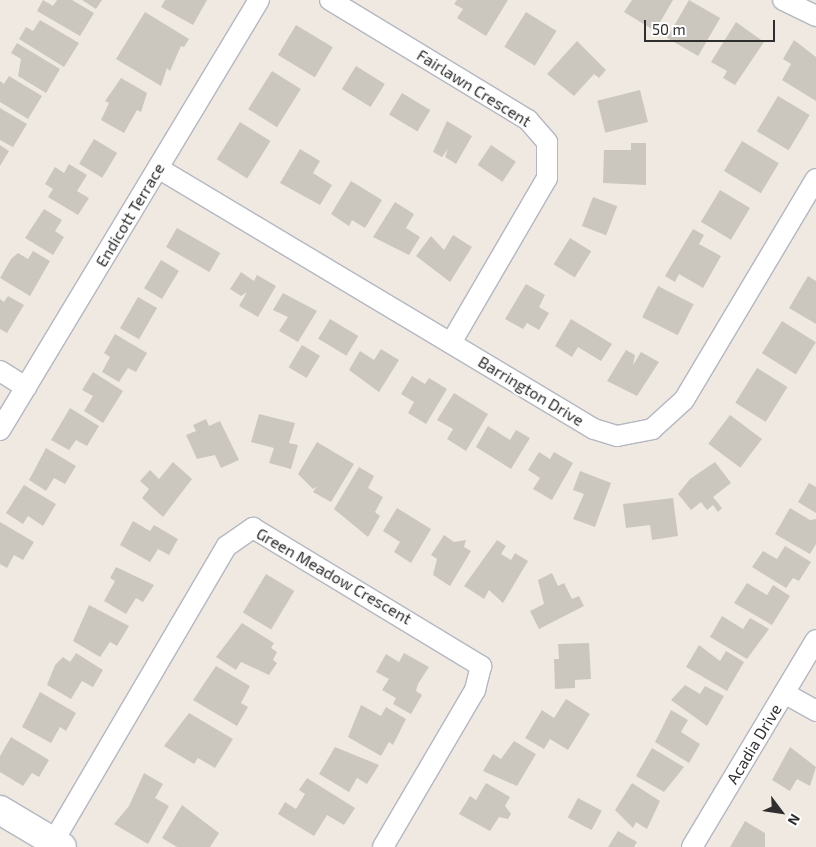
<!DOCTYPE html>
<html>
<head>
<meta charset="utf-8">
<style>
  body { margin:0 }
  #map { position:relative; width:816px; height:847px; overflow:hidden; background:#efe9e1; font-family:"Exo 2",sans-serif }
  div>[style] { position:absolute }
  [style*='--x'] { left:calc(var(--x)*1px); top:calc(var(--y)*1px); width:calc(var(--w)*1px); rotate:calc(var(--a)*1deg) }
  .building>* { inset:0; background:#cbc7bf; transform-origin:0 0 }
  .roads { filter:drop-shadow(1px 0 #b4b7c1) drop-shadow(-1px 0 #b4b7c1) drop-shadow(0 1px #b4b7c1) drop-shadow(0 -1px #b4b7c1) }
  .street>* { height:20px; margin:-10px; padding:0 10px; transform-origin:10px; border-radius:10px; background:#fff }
  .secondary>* { height:28px; margin:-14px; padding:0 14px; transform-origin:14px; border-radius:14px; background:#fff }
  span { translate:-50% -50%; white-space:nowrap; text-align:center; line-height:1.15; -webkit-text-stroke:4.5px #fff; paint-order:stroke }
  .street-label { font-size:16px; color:#2e2e2e }
  .north { position:absolute; left:756px; top:787px; width:50px; height:50px; -webkit-text-stroke:4px #fff; paint-order:stroke; rotate:121deg; font-size:14px; font-weight:700; line-height:20px; text-align:center; color:#2e2e2e }
  .north::after { content:''; display:block; margin:auto; width:18px; height:22px; background:#2e2e2e; clip-path:polygon(50% 0,100% 100%,50% 72%,0 100%) }
  .scale { position:absolute; left:644px; top:20px; width:131px; height:22px; box-sizing:border-box; border:2px solid #2e2e2e; border-top:0; padding-left:6px; font-size:15px; line-height:18px; white-space:nowrap; color:#2e2e2e; -webkit-text-stroke:4px #fff; paint-order:stroke }
</style>
</head>
<body>
<div id="map">
  <div class="building">
    <div style="clip-path:polygon(43px 0,53px 6px,57px 0,72px 0,94px 13px,80px 36px,37px 11px)"></div>
    <div style="clip-path:polygon(82px 0,102px 0,96px 9px)"></div>
    <div style="clip-path:polygon(165px 0,207px 0,193px 25px,161px 7px)"></div>
    <div style="clip-path:polygon(457px 0,508px 0,486px 36px,457px 18px,463px 9px,454px 4px)"></div>
    <div style="clip-path:polygon(632px 0,673px 0,655px 31px,624px 12px)"></div>
    <div style="left:689px;top:0;width:36px;height:44px;rotate:30deg"></div>
    <div style="clip-path:polygon(145px 12px,189px 39px,184px 47px,181px 46px,170px 71px,167px 68px,161px 86px,116px 59px)"></div>
    <div style="left:526px;top:12px;width:36px;height:41px;rotate:32deg"></div>
    <div style="clip-path:polygon(40px 20px,79px 43px,64px 67px,19px 39px,26px 27px,33px 31px)"></div>
    <div style="clip-path:polygon(736px 22px,764px 42px,735px 85px,723px 78px,727px 71px,711px 62px)"></div>
    <div style="left:296px;top:25px;width:43px;height:35px;rotate:31deg"></div>
    <div style="clip-path:polygon(794px 40px,816px 57px,816px 101px,782px 80px,791px 64px,783px 59px)"></div>
    <div style="clip-path:polygon(577px 41px,606px 70px,599px 78px,594px 74px,574px 96px,547px 74px)"></div>
    <div style="clip-path:polygon(17px 43px,60px 69px,46px 93px,18px 76px,21px 59px,11px 53px)"></div>
    <div style="left:356px;top:66px;width:34px;height:27px;rotate:32deg"></div>
    <div style="left:272px;top:71px;width:34px;height:45px;rotate:32deg"></div>
    <div style="clip-path:polygon(9px 76px,42px 96px,28px 119px,0 102px,0 81px,4px 84px)"></div>
    <div style="clip-path:polygon(121px 78px,147px 93px,141px 112px,137px 110px,124px 133px,101px 120px,109px 103px,105px 101px)"></div>
    <div style="left:640px;top:90px;width:33px;height:44px;rotate:76deg"></div>
    <div style="left:402px;top:93px;width:33px;height:25px;rotate:31deg"></div>
    <div style="left:778px;top:96px;width:37px;height:41px;rotate:31deg"></div>
    <div style="clip-path:polygon(0 108px,27px 124px,13px 147px,0 140px)"></div>
    <div style="clip-path:polygon(447px 121px,472px 136px,456px 164px,445px 157px,448px 149px,442px 157px,433px 152px)"></div>
    <div style="left:240px;top:122px;width:36px;height:44px;rotate:32deg"></div>
    <div style="left:94px;top:139px;width:27px;height:29px;rotate:31deg"></div>
    <div style="left:742px;top:141px;width:43px;height:35px;rotate:31deg"></div>
    <div style="clip-path:polygon(631px 143px,646px 143px,646px 185px,603px 183px,604px 150px,631px 150px)"></div>
    <div style="clip-path:polygon(0 145px,9px 151px,0 166px)"></div>
    <div style="left:491px;top:145px;width:30px;height:24px;rotate:34deg"></div>
    <div style="clip-path:polygon(300px 149px,320px 161px,313px 173px,332px 185px,320px 205px,280px 183px)"></div>
    <div style="clip-path:polygon(69px 164px,87px 175px,77px 191px,89px 198px,78px 215px,48px 197px,53px 189px,45px 184px,55px 167px,64px 173px)"></div>
    <div style="clip-path:polygon(351px 181px,382px 200px,365px 228px,352px 220px,349px 226px,331px 214px)"></div>
    <div style="left:720px;top:190px;width:35px;height:37px;rotate:31deg"></div>
    <div style="left:593px;top:197px;width:26px;height:31px;rotate:21deg"></div>
    <div style="clip-path:polygon(395px 202px,414px 214px,406px 228px,420px 237px,409px 255px,373px 237px)"></div>
    <div style="clip-path:polygon(44px 209px,62px 220px,55px 231px,64px 237px,53px 255px,25px 238px)"></div>
    <div style="left:177px;top:228px;width:50px;height:22px;rotate:30deg"></div>
    <div style="clip-path:polygon(693px 229px,704px 235px,699px 244px,721px 256px,703px 288px,679px 274px,675px 282px,665px 276px)"></div>
    <div style="clip-path:polygon(453px 235px,472px 247px,450px 282px,416px 256px,431px 236px,444px 250px)"></div>
    <div style="left:570px;top:238px;width:25px;height:31px;rotate:32deg"></div>
    <div style="clip-path:polygon(33px 251px,50px 261px,30px 296px,0 278px,11px 259px,18px 253px,28px 259px)"></div>
    <div style="left:161px;top:260px;width:21px;height:33px;rotate:31deg"></div>
    <div style="clip-path:polygon(241px 272px,254px 281px,257px 275px,276px 286px,258px 317px,239px 306px,247px 292px,241px 296px,230px 289px)"></div>
    <div style="clip-path:polygon(808px 276px,816px 281px,816px 324px,789px 308px)"></div>
    <div style="clip-path:polygon(526px 284px,545px 295px,539px 307px,549px 313px,539px 330px,527px 323px,523px 329px,505px 319px)"></div>
    <div style="left:658px;top:286px;width:40px;height:35px;rotate:27deg"></div>
    <div style="clip-path:polygon(283px 293px,317px 311px,298px 342px,279px 331px,288px 317px,273px 310px)"></div>
    <div style="clip-path:polygon(8px 296px,24px 305px,7px 333px,0 329px,0 299px,4px 302px)"></div>
    <div style="left:138px;top:297px;width:22px;height:36px;rotate:30deg"></div>
    <div style="left:330px;top:319px;width:33px;height:23px;rotate:31deg"></div>
    <div style="clip-path:polygon(571px 319px,612px 344px,601px 361px,578px 347px,572px 357px,555px 346px)"></div>
    <div style="left:782px;top:321px;width:40px;height:38px;rotate:32deg"></div>
    <div style="clip-path:polygon(115px 334px,147px 353px,136px 372px,128px 368px,119px 382px,102px 372px,110px 357px,104px 353px)"></div>
    <div style="left:302px;top:345px;width:21px;height:26px;rotate:31deg"></div>
    <div style="clip-path:polygon(381px 349px,399px 360px,379px 392px,349px 370px,360px 351px,374px 360px)"></div>
    <div style="clip-path:polygon(626px 350px,635px 355px,633px 365px,641px 352px,659px 362px,637px 396px,607px 381px)"></div>
    <div style="left:757px;top:368px;width:36px;height:41px;rotate:32deg"></div>
    <div style="clip-path:polygon(93px 372px,123px 391px,103px 423px,84px 411px,93px 396px,82px 390px)"></div>
    <div style="clip-path:polygon(412px 376px,425px 384px,429px 378px,447px 389px,426px 424px,408px 413px,414px 402px,401px 394px)"></div>
    <div style="clip-path:polygon(454px 393px,488px 414px,466px 451px,447px 439px,453px 429px,437px 420px)"></div>
    <div style="clip-path:polygon(70px 408px,99px 426px,87px 446px,76px 440px,69px 450px,51px 440px)"></div>
    <div style="clip-path:polygon(259px 414px,295px 423px,289px 443px,298px 445px,291px 469px,269px 463px,274px 448px,251px 442px)"></div>
    <div style="left:730px;top:415px;width:40px;height:36px;rotate:37deg"></div>
    <div style="clip-path:polygon(206px 419px,209px 426px,220px 421px,239px 460px,221px 468px,215px 455px,197px 459px,186px 435px,196px 431px,193px 425px)"></div>
    <div style="clip-path:polygon(488px 426px,510px 440px,516px 430px,530px 438px,511px 469px,476px 447px)"></div>
    <div style="clip-path:polygon(317px 442px,354px 464px,331px 502px,313px 492px,317px 486px,313px 489px,298px 474px)"></div>
    <div style="clip-path:polygon(46px 448px,76px 466px,65px 484px,54px 478px,46px 491px,29px 480px)"></div>
    <div style="clip-path:polygon(539px 452px,550px 459px,554px 452px,573px 463px,552px 500px,533px 489px,540px 478px,528px 470px)"></div>
    <div style="clip-path:polygon(173px 462px,192px 479px,163px 517px,142px 498px,149px 489px,140px 481px,150px 470px,159px 479px)"></div>
    <div style="clip-path:polygon(715px 462px,731px 483px,713px 497px,722px 508px,718px 512px,713px 505px,707px 510px,701px 502px,691px 510px,678px 494px,690px 479px)"></div>
    <div style="clip-path:polygon(359px 467px,374px 476px,368px 488px,383px 497px,375px 512px,380px 516px,368px 537px,334px 509px)"></div>
    <div style="clip-path:polygon(580px 471px,611px 483px,595px 527px,573px 519px,584px 494px,573px 490px)"></div>
    <div style="clip-path:polygon(809px 483px,816px 487px,816px 513px,798px 502px)"></div>
    <div style="clip-path:polygon(24px 485px,56px 504px,43px 526px,28px 516px,23px 524px,6px 513px)"></div>
    <div style="clip-path:polygon(673px 498px,678px 536px,652px 540px,650px 525px,626px 528px,623px 504px)"></div>
    <div style="clip-path:polygon(397px 508px,431px 529px,411px 563px,394px 552px,400px 542px,383px 531px)"></div>
    <div style="clip-path:polygon(790px 508px,810px 520px,816px 519px,816px 544px,810px 554px,775px 534px)"></div>
    <div style="clip-path:polygon(133px 521px,150px 531px,154px 525px,178px 539px,169px 555px,158px 549px,150px 562px,120px 545px)"></div>
    <div style="clip-path:polygon(0 522px,34px 542px,23px 560px,14px 555px,7px 568px,0 564px)"></div>
    <div style="clip-path:polygon(444px 535px,454px 542px,466px 540px,464px 547px,471px 551px,450px 586px,433px 575px,437px 559px,431px 555px)"></div>
    <div style="clip-path:polygon(497px 540px,506px 546px,501px 554px,511px 560px,515px 553px,528px 561px,503px 603px,489px 590px,484px 599px,464px 586px)"></div>
    <div style="clip-path:polygon(785px 546px,811px 562px,799px 581px,793px 578px,786px 588px,752px 567px,763px 551px,777px 559px)"></div>
    <div style="clip-path:polygon(116px 567px,154px 585px,143px 602px,136px 598px,126px 614px,104px 601px,115px 581px,110px 578px)"></div>
    <div style="clip-path:polygon(552px 573px,558px 586px,564px 583px,572px 599px,579px 596px,584px 606px,539px 629px,530px 611px,544px 604px,538px 580px)"></div>
    <div style="left:266px;top:574px;width:33px;height:45px;rotate:31deg"></div>
    <div style="clip-path:polygon(747px 583px,767px 595px,773px 585px,790px 596px,772px 625px,734px 603px)"></div>
    <div style="clip-path:polygon(89px 605px,129px 626px,117px 646px,110px 642px,100px 657px,73px 641px)"></div>
    <div style="clip-path:polygon(722px 616px,743px 629px,750px 618px,769px 629px,747px 659px,710px 637px)"></div>
    <div style="clip-path:polygon(242px 623px,274px 643px,271px 648px,277px 652px,273px 660px,277px 663px,269px 675px,241px 662px,236px 670px,216px 657px)"></div>
    <div style="clip-path:polygon(589px 643px,591px 679px,575px 680px,575px 688px,555px 689px,554px 659px,559px 659px,558px 644px)"></div>
    <div style="clip-path:polygon(699px 645px,720px 661px,726px 651px,744px 662px,727px 691px,686px 667px)"></div>
    <div style="clip-path:polygon(76px 653px,103px 670px,93px 687px,82px 681px,71px 699px,47px 685px,55px 665px,63px 657px,70px 662px)"></div>
    <div style="clip-path:polygon(404px 653px,429px 667px,418px 684px,416px 691px,422px 695px,411px 714px,393px 704px,396px 698px,382px 690px,389px 679px,376px 672px,386px 654px,399px 662px)"></div>
    <div style="clip-path:polygon(216px 666px,250px 686px,241px 703px,248px 707px,237px 726px,193px 700px)"></div>
    <div style="clip-path:polygon(685px 685px,700px 694px,705px 686px,724px 696px,707px 726px,671px 700px)"></div>
    <div style="clip-path:polygon(40px 692px,76px 713px,66px 731px,60px 727px,51px 743px,22px 727px)"></div>
    <div style="clip-path:polygon(566px 699px,590px 714px,568px 750px,550px 739px,544px 749px,525px 738px,542px 710px,554px 718px)"></div>
    <div style="clip-path:polygon(361px 705px,381px 716px,386px 707px,406px 719px,393px 745px,389px 742px,381px 756px,348px 737px)"></div>
    <div style="clip-path:polygon(671px 710px,688px 720px,681px 732px,700px 744px,689px 763px,655px 742px)"></div>
    <div style="clip-path:polygon(189px 713px,233px 739px,215px 768px,198px 758px,194px 764px,164px 746px)"></div>
    <div style="clip-path:polygon(11px 737px,49px 760px,39px 777px,32px 773px,23px 786px,0 772px,0 756px)"></div>
    <div style="clip-path:polygon(514px 741px,536px 754px,517px 786px,483px 771px,493px 754px,501px 759px)"></div>
    <div style="clip-path:polygon(335px 747px,379px 765px,367px 784px,357px 778px,349px 792px,319px 774px)"></div>
    <div style="clip-path:polygon(790px 747px,816px 767px,810px 786px,797px 779px,790px 791px,772px 780px)"></div>
    <div style="clip-path:polygon(652px 748px,684px 767px,664px 792px,636px 776px)"></div>
    <div style="clip-path:polygon(144px 773px,163px 784px,155px 798px,169px 806px,148px 844px,114px 824px,129px 806px)"></div>
    <div style="clip-path:polygon(307px 778px,355px 808px,344px 825px,327px 815px,314px 836px,278px 814px,285px 802px,296px 809px,305px 794px,299px 790px)"></div>
    <div style="clip-path:polygon(486px 783px,510px 797px,505px 806px,511px 814px,508px 819px,499px 817px,490px 831px,459px 814px,470px 796px,476px 800px)"></div>
    <div style="clip-path:polygon(632px 783px,660px 801px,647px 829px,636px 822px,633px 828px,615px 810px)"></div>
    <div style="left:578px;top:798px;width:27px;height:22px;rotate:28deg"></div>
    <div style="clip-path:polygon(182px 805px,219px 833px,210px 847px,177px 847px,162px 838px)"></div>
    <div style="clip-path:polygon(745px 821px,765px 833px,765px 847px,730px 847px)"></div>
    <div style="clip-path:polygon(618px 831px,637px 842px,634px 847px,608px 847px)"></div>
  </div>
  <div class="roads">
    <div class="street">
      <div style="--x:330;--y:0;--w:232;--a:31.2"></div>
      <div style="--x:528;--y:120;--w:29;--a:49"></div>
      <div style="--x:547;--y:142;--w:36;--a:90"></div>
      <div style="--x:547;--y:178;--w:191;--a:120.2"></div>
      <div style="--x:783;--y:0;--w:37;--a:26"></div>
      <div style="--x:158;--y:168;--w:508;--a:30.91"></div>
      <div style="--x:594;--y:429;--w:24;--a:17"></div>
      <div style="--x:617;--y:436;--w:36;--a:-11"></div>
      <div style="--x:652;--y:429;--w:43;--a:-42.2"></div>
      <div style="--x:684;--y:400;--w:257;--a:-59.2"></div>
      <div style="--x:0;--y:371;--w:31;--a:32"></div>
      <div style="--x:0;--y:430;--w:502;--a:-58.94"></div>
      <div style="--x:784;--y:693;--w:37;--a:29"></div>
      <div style="--x:53;--y:842;--w:343;--a:-59.6"></div>
      <div style="--x:227;--y:546;--w:32;--a:-35"></div>
      <div style="--x:253;--y:528;--w:267;--a:31.2"></div>
      <div style="--x:481;--y:666;--w:25;--a:104"></div>
      <div style="--x:475;--y:690;--w:182;--a:120.4"></div>
      <div style="--x:692;--y:847;--w:241;--a:-59.1"></div>
    </div>
    <div class="secondary">
      <div style="--x:0;--y:810;--w:72;--a:30.8"></div>
    </div>
  </div>
  <div class="street-label">
    <span style="left:474px;top:88px;rotate:32deg">Fairlawn Crescent</span>
    <span style="left:130px;top:215px;rotate:-59deg">Endicott Terrace</span>
    <span style="left:531px;top:391px;rotate:31deg">Barrington Drive</span>
    <span style="left:334px;top:576px;rotate:30deg">Green Meadow Crescent</span>
    <span style="left:754px;top:744px;rotate:-59deg">Acadia Drive</span>
  </div>
  <div class="north">N</div>
  <div class="scale">50 m</div>
</div>
</body>
</html>
